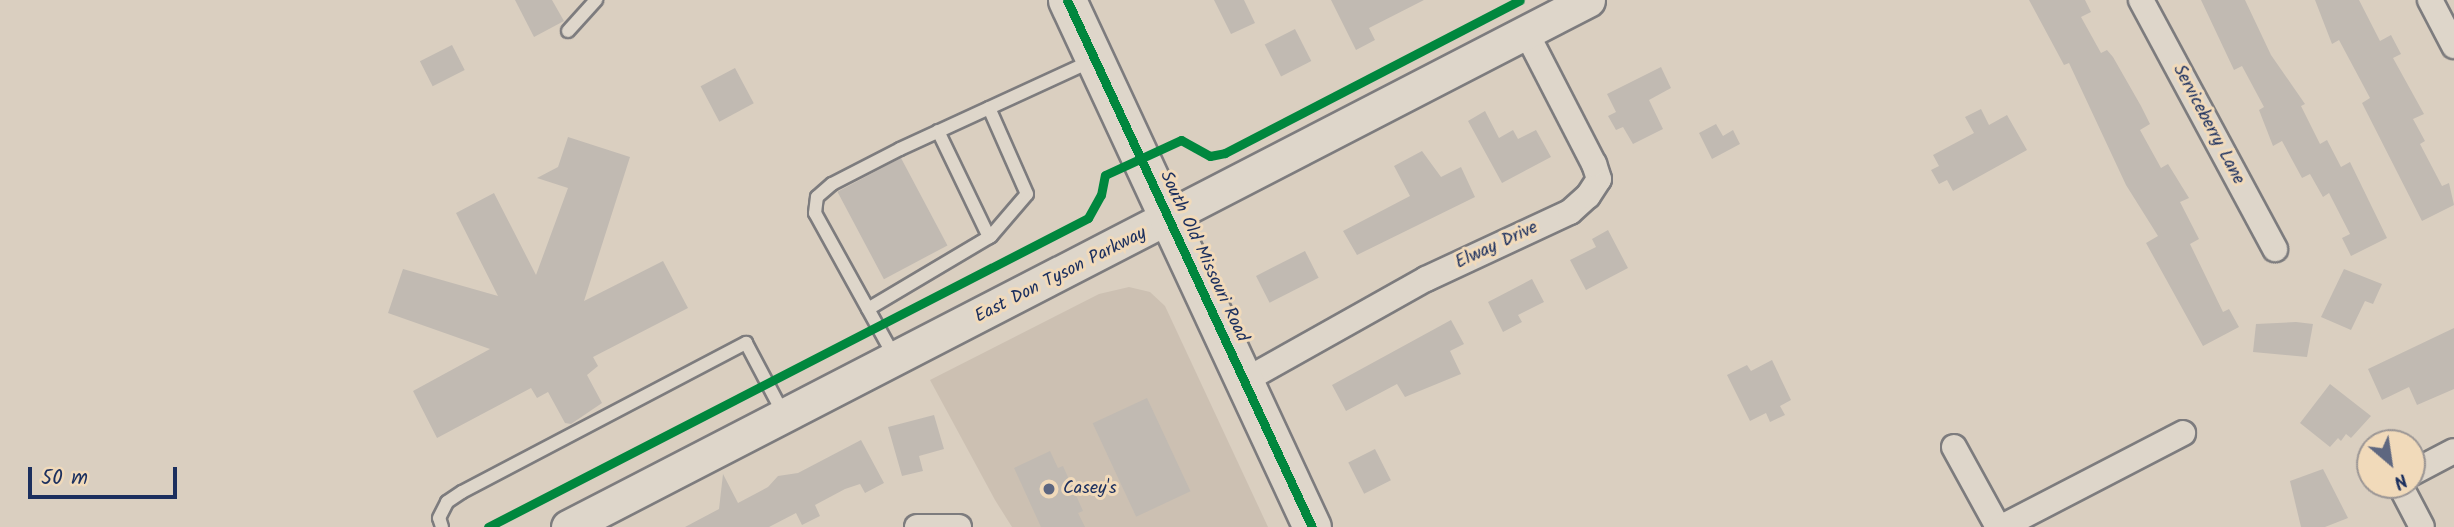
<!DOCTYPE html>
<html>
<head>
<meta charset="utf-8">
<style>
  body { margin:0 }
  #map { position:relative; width:2454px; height:527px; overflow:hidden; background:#dacfc0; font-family:Kalam,sans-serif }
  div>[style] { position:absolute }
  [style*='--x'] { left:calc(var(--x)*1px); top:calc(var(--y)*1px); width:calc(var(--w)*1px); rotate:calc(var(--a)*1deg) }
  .built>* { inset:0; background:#ccc0b2 }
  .building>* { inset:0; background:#c1bab2; transform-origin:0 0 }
  .roads { filter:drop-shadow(2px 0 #7d7c7e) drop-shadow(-2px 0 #7d7c7e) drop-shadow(0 2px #7d7c7e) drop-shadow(0 -2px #7d7c7e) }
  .lane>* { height:12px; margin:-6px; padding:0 6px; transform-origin:6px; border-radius:6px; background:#ded6ca }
  .street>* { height:24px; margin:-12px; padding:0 12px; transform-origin:12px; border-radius:12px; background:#ded6ca }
  .secondary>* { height:33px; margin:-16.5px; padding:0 16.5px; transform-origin:16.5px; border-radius:16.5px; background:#ded6ca }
  .primary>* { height:37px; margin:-18.5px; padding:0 18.5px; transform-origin:18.5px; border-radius:18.5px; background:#ded6ca }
  .cycleway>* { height:9px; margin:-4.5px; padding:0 4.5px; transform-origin:4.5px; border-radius:4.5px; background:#00873e }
  .dots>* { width:19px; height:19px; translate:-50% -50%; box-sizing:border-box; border:4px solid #f1daba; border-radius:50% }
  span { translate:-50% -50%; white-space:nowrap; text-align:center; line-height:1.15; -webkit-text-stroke:6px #f1daba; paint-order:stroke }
  .street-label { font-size:18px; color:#1b2f5e }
  .poi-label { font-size:18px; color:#1b2f5e }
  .left { translate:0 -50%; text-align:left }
  .north { position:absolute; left:2356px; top:429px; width:70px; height:70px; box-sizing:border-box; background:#f1daba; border:2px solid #9b9695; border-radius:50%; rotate:151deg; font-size:19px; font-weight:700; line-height:28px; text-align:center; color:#1b2f5e }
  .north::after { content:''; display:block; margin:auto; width:24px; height:32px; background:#5e6780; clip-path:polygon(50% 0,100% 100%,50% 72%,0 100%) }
  .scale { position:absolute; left:28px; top:467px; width:149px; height:32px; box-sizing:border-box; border:4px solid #1b2f5e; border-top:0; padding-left:9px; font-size:21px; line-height:24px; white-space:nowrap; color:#1b2f5e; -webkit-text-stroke:5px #f1daba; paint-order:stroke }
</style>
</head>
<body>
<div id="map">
  <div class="built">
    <div style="clip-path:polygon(1129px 287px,1150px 292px,1165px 306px,1268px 527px,1012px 527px,995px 500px,930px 380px,1099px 294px)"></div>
  </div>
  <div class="building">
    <div style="clip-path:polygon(515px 0,552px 0,564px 21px,534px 37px)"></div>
    <div style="clip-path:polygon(1214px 0,1244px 0,1255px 23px,1231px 34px)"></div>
    <div style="clip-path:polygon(1331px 0,1424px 0,1369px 28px,1375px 40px,1356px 50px)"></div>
    <div style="clip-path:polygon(2029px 0,2085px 0,2091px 12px,2081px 17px,2101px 53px,2107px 50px,2113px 57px,2141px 106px,2150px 124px,2140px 130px,2161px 168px,2168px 164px,2189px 198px,2180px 202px,2199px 239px,2190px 244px,2223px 312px,2229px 309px,2239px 327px,2203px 346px,2146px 243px,2158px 236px,2126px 185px,2069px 63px,2064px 65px)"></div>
    <div style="clip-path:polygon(2201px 0,2245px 0,2271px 55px,2305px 104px,2301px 106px,2320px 144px,2327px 140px,2341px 167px,2350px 162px,2387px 238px,2351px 256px,2342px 238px,2350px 234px,2329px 193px,2323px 197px,2310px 174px,2302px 178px,2282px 141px,2273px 146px,2259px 110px,2264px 107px,2242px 66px,2234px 70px)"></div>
    <div style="clip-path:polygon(2315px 0,2359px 0,2380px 41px,2391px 35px,2401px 54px,2393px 58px,2424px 114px,2413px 119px,2425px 141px,2420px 144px,2442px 186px,2449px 183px,2454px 205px,2422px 221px,2362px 103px,2370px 98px,2339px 40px,2332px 44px)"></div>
    <div style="left:1295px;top:29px;width:36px;height:34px;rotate:63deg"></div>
    <div style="left:452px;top:45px;width:28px;height:36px;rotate:63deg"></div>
    <div style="clip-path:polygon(1661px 67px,1671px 88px,1649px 100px,1663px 129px,1633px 144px,1623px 127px,1616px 130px,1608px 116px,1616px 112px,1607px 94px)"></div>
    <div style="left:735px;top:68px;width:40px;height:39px;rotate:62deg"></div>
    <div style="clip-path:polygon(1981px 109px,1989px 125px,2007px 115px,2027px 150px,1953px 191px,1947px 180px,1939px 184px,1931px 170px,1939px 166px,1933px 155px,1974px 133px,1965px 117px)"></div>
    <div style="clip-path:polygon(1485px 111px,1499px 138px,1513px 130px,1518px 139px,1536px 130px,1551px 157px,1502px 183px,1468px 121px)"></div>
    <div style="clip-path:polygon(1716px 124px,1723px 136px,1733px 130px,1740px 144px,1712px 159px,1699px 133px)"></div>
    <div style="clip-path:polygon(568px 137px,630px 157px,584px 301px,663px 261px,688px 308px,593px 357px,598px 366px,587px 375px,602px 403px,571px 424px,565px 423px,548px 392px,537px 398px,531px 388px,437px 438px,413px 391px,490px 349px,388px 313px,403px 269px,498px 296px,456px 213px,494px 193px,536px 275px,568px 188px,537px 178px,558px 167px)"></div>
    <div style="clip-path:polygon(1422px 151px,1441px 177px,1461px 167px,1475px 197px,1357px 255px,1343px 231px,1410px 196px,1394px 166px)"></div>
    <div style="left:901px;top:158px;width:99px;height:72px;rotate:62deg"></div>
    <div style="clip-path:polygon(1608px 230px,1628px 268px,1586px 290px,1570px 260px,1596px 247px,1592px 239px)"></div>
    <div style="left:1305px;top:251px;width:30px;height:55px;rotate:63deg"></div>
    <div style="clip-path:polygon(2344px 269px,2382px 284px,2373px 304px,2365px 301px,2351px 330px,2321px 317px)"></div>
    <div style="clip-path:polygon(1532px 279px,1544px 302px,1518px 315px,1522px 322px,1503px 332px,1488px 302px)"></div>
    <div style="clip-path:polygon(1451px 320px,1464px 344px,1450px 351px,1461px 374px,1405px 397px,1397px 384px,1346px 411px,1332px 385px)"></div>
    <div style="clip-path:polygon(2296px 322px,2313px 324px,2307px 357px,2253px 352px,2256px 324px)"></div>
    <div style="clip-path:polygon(2454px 328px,2454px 389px,2417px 405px,2409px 387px,2382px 400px,2368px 369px)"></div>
    <div style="clip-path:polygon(1772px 360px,1791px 400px,1780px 406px,1785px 415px,1770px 422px,1766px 413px,1750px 421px,1727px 375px,1747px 365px,1751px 371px)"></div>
    <div style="clip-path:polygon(2330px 384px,2371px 416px,2351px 438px,2346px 434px,2341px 441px,2338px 438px,2330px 447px,2300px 423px)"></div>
    <div style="left:1147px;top:398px;width:103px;height:60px;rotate:65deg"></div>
    <div style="clip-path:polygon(934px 415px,944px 449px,919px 456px,923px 471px,902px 476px,888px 427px)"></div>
    <div style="clip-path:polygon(861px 440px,884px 483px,865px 493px,860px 484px,845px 489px,815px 505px,820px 516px,802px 525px,796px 513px,769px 527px,685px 527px,719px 509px,723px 474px,738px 503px,768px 487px,778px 476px,798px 473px)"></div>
    <div style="left:1375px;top:449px;width:35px;height:30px;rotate:63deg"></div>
    <div style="clip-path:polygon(1050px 451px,1058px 468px,1063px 466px,1083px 511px,1078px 513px,1085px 527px,1041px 527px,1014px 468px)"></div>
    <div style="clip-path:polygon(2323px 469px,2348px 518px,2325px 527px,2301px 527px,2290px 481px)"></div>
  </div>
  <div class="roads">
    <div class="lane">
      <div style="--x:568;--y:31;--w:42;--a:-47.9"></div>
      <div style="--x:938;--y:131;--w:118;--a:64.3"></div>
      <div style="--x:868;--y:309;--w:143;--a:-30.7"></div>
      <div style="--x:991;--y:236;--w:55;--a:-49.4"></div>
      <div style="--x:1027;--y:194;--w:94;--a:-113.8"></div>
      <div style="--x:894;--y:356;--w:163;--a:-118.9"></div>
      <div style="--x:815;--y:213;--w:16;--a:-83"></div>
      <div style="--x:817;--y:197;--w:20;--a:-41"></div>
      <div style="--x:832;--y:184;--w:76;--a:-27.2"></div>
      <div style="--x:900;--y:149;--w:210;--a:-24.7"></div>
      <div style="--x:442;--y:527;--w:9;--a:-108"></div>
      <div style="--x:439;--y:518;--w:18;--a:-63"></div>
      <div style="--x:447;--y:502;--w:18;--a:-34"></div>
      <div style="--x:462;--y:492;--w:321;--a:-27.7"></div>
      <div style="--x:746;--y:343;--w:79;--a:62.1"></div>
    </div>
    <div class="street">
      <div style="--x:2141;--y:0;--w:283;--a:61.7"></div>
      <div style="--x:2430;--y:0;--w:52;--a:62.4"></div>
      <div style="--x:1244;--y:381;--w:209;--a:-29.3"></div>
      <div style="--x:1426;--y:279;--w:159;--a:-25"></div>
      <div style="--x:1570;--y:212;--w:24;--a:-42"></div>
      <div style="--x:1588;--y:196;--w:20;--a:-57"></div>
      <div style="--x:1599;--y:179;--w:16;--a:-108"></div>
      <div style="--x:1594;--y:164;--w:146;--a:-117.3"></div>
      <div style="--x:1954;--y:447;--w:91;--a:61.2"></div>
      <div style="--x:2412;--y:473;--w:47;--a:-27.6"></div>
      <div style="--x:2400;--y:485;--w:47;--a:62.4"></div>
      <div style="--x:917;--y:527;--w:42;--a:0"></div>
      <div style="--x:2002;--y:527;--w:204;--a:-27.4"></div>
    </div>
    <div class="secondary">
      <div style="--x:568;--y:527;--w:1148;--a:-27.32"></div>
    </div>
    <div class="primary">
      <div style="--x:1067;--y:0;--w:581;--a:65.07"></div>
    </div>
  </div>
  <div class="cycleway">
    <div style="--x:1067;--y:0;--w:581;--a:65.07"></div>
    <div style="--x:488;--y:527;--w:675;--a:-27.25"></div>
    <div style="--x:1088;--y:218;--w:26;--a:-61"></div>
    <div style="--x:1101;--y:195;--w:20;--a:-79"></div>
    <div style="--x:1105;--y:175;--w:84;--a:-24.7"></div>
    <div style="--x:1181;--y:140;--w:33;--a:29"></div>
    <div style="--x:1210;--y:156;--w:15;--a:-11"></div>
    <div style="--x:1225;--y:153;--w:332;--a:-27.4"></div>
  </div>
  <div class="dots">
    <div style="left:1049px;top:489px;background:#5e6780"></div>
  </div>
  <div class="street-label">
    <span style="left:2208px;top:125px;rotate:62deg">Serviceberry Lane</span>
    <span style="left:1497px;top:246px;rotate:-25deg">Elway Drive</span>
    <span style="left:1203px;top:257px;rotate:65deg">South Old Missouri Road</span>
    <span style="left:1061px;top:276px;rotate:-27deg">East Don Tyson Parkway</span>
  </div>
  <div class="poi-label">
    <span class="left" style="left:1063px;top:489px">Casey's</span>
  </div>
  <div class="north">N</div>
  <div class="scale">50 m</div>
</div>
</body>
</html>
